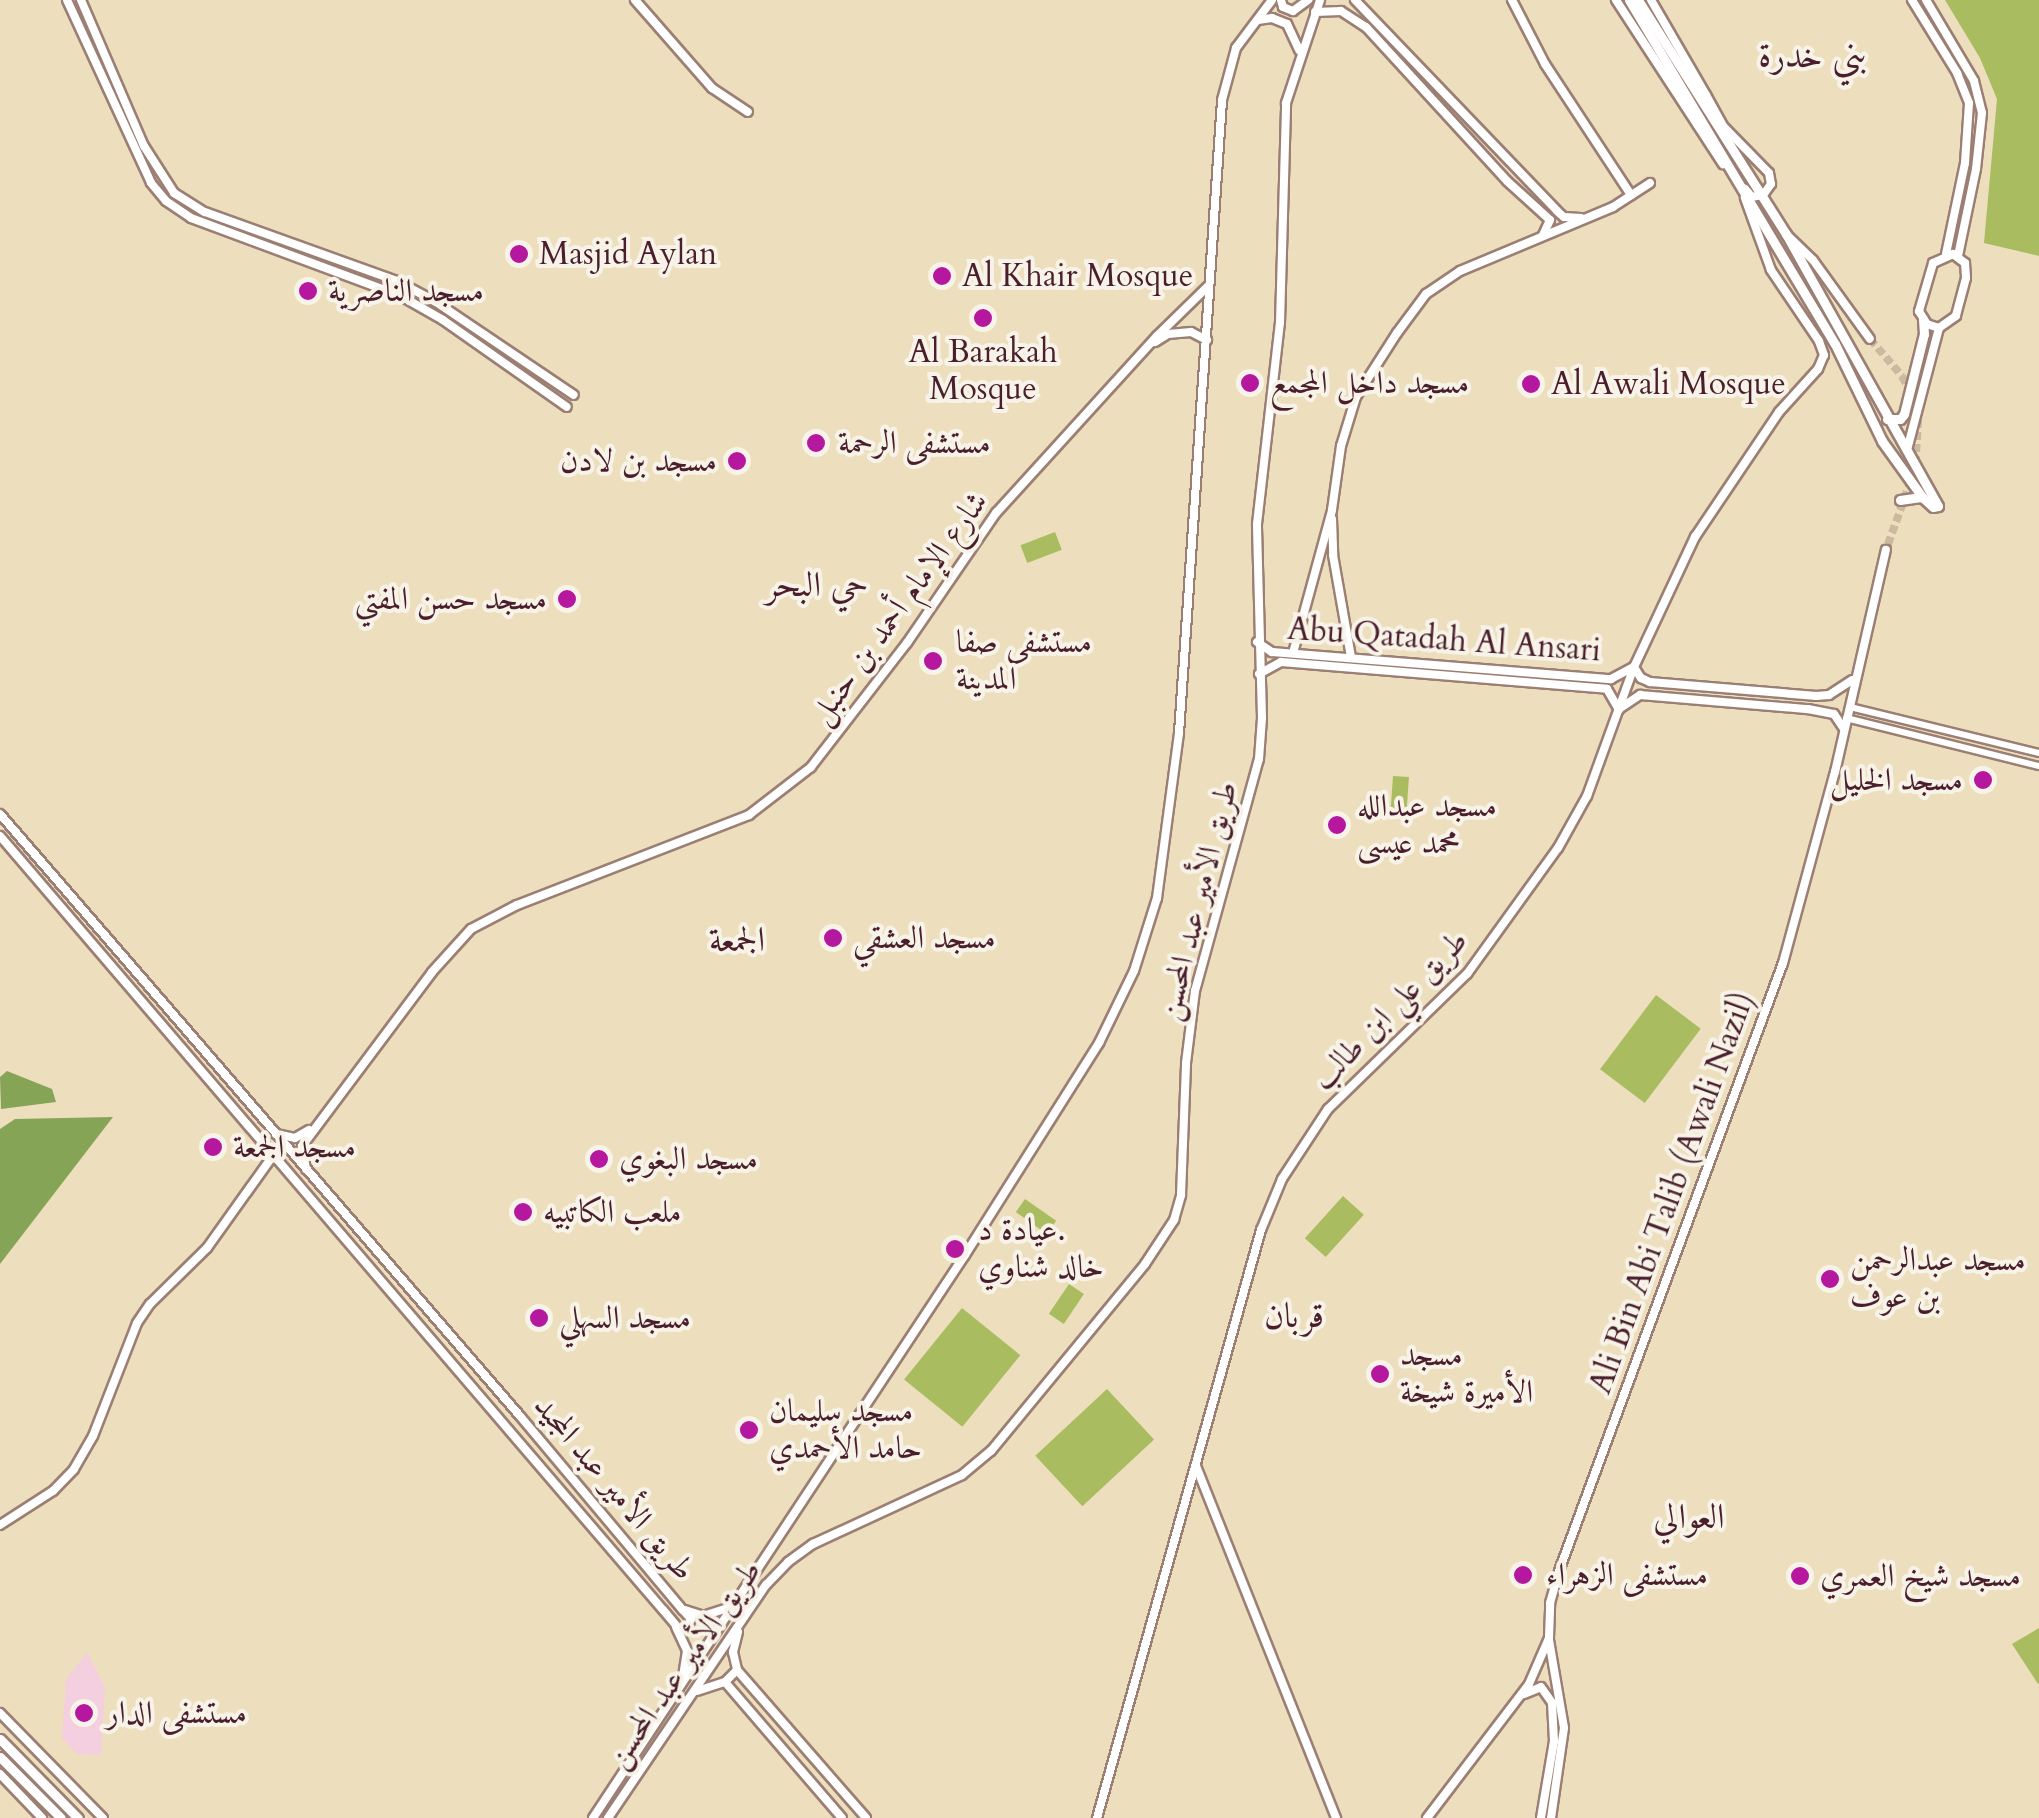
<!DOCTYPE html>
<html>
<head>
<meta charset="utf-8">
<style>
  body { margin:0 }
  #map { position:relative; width:2039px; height:1818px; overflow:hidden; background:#eddfbd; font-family:Cardo,Amiri,serif }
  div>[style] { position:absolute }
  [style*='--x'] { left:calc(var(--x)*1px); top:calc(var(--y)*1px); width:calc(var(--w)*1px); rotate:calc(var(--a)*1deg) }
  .built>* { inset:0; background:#f3cfe0 }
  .green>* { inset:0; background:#a9bc60; transform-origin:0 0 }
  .forest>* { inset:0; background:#86a456 }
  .major-tunnel>* { height:8px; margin-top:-4px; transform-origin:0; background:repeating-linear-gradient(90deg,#ccb9a0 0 8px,transparent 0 12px) }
  .roads { filter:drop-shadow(2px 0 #9c7f74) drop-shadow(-2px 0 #9c7f74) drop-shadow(0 2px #9c7f74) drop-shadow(0 -2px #9c7f74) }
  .minor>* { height:6px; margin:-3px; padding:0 3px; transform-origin:3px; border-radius:3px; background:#fff }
  .major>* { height:8px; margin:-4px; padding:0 4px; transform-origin:4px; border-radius:4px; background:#fff }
  .highway>* { height:9px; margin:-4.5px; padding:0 4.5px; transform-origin:4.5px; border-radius:4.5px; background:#fff }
  .dots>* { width:28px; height:28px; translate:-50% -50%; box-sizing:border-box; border:5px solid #f7f3e8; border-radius:50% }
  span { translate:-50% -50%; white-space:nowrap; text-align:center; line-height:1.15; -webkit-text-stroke:8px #f7f3e8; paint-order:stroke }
  .poi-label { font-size:32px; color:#4a1f2b }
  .left { translate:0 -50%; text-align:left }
  .right { translate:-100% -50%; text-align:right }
  .street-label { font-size:32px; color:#4a1f2b }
  .neighbourhood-label { font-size:35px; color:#4a1f2b }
</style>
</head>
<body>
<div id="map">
  <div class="built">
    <div style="clip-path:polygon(87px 1652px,105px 1688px,101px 1755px,77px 1754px,62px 1738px,66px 1680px)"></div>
  </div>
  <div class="green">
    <div style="clip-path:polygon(1945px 0,2039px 0,2039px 256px,1984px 243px,1997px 99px,1980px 58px)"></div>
    <div style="left:1055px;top:532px;width:19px;height:37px;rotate:69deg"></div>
    <div style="left:1393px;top:776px;width:16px;height:37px;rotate:4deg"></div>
    <div style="left:1656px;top:995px;width:56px;height:93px;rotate:37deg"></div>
    <div style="left:1343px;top:1196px;width:28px;height:57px;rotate:42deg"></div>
    <div style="left:1025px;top:1199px;width:38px;height:16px;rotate:35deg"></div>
    <div style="left:1069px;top:1284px;width:18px;height:36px;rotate:34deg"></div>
    <div style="left:962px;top:1308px;width:75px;height:92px;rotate:39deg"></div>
    <div style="left:1107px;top:1389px;width:69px;height:98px;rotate:47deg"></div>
    <div style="clip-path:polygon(2039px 1628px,2039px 1683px,2038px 1684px,2012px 1644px)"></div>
  </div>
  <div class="forest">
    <div style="clip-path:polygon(7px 1071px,52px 1089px,56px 1102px,1px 1109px,0 1077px)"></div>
    <div style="clip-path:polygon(113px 1117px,0 1264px,0 1129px,15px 1119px)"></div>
  </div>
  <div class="major-tunnel">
    <div style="--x:1870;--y:339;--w:49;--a:49.1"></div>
    <div style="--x:1902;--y:376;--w:36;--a:62"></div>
    <div style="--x:1919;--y:408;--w:61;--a:93.8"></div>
    <div style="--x:1915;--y:469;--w:86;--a:109.7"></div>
  </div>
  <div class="roads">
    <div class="minor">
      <div style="--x:1850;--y:707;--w:195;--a:13.7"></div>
      <div style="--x:1846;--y:718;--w:199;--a:14"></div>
    </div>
    <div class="major">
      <div style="--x:67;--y:0;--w:201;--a:65.3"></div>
      <div style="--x:151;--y:183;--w:23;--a:50"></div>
      <div style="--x:166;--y:201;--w:30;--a:34"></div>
      <div style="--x:191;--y:218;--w:224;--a:20.4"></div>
      <div style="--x:401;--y:296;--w:48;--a:29.7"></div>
      <div style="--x:443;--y:320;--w:151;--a:35.1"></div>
      <div style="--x:81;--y:0;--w:159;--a:66.7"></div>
      <div style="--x:144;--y:146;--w:56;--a:57.4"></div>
      <div style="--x:174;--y:193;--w:36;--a:32"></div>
      <div style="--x:205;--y:212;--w:204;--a:19.8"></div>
      <div style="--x:397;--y:281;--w:44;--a:28.3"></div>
      <div style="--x:436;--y:302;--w:166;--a:34"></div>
      <div style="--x:635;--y:0;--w:117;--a:48.8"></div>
      <div style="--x:712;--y:88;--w:43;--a:33.7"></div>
      <div style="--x:1281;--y:0;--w:7;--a:74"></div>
      <div style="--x:1283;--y:7;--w:11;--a:22"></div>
      <div style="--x:1293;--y:11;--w:19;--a:-36"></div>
      <div style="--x:1355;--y:0;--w:292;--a:46.2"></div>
      <div style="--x:1557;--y:211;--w:9;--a:41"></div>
      <div style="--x:1564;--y:217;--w:17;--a:3"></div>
      <div style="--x:1512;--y:0;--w:72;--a:62.7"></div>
      <div style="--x:1545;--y:64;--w:157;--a:56.7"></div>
      <div style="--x:1616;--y:0;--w:196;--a:56.9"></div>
      <div style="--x:1651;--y:0;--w:110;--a:59.9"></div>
      <div style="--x:1912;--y:0;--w:86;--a:58.3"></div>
      <div style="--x:1957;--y:73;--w:32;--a:68"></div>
      <div style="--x:1969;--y:103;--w:60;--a:93.8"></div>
      <div style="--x:1965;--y:163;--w:93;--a:101.8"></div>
      <div style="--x:1926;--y:0;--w:94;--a:59.3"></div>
      <div style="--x:1974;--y:81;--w:33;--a:76"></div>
      <div style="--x:1982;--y:113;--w:56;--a:96.1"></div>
      <div style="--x:1976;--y:169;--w:89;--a:101.7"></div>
      <div style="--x:1315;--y:12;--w:26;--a:-2"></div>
      <div style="--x:1341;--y:11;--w:30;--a:33"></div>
      <div style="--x:1366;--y:27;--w:209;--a:47.5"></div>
      <div style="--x:1507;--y:181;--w:58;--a:42.2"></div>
      <div style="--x:1550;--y:220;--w:17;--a:115"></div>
      <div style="--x:1258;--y:20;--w:14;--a:-8"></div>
      <div style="--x:1272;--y:18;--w:16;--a:22"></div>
      <div style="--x:1287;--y:24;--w:29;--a:65"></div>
      <div style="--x:1706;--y:95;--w:37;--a:61"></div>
      <div style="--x:1724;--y:127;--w:64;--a:45.6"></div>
      <div style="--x:1769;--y:173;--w:11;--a:80"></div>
      <div style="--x:1771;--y:184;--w:14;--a:126"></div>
      <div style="--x:1763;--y:195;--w:11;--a:170"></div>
      <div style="--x:1752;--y:197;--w:11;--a:-131"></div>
      <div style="--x:1789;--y:237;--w:33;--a:44"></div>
      <div style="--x:1813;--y:260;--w:97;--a:54.2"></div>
      <div style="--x:1953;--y:254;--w:15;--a:37"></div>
      <div style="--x:1965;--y:263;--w:15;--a:86"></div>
      <div style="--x:1966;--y:278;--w:39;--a:105"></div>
      <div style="--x:1956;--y:316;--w:21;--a:145"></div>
      <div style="--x:1939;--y:328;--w:13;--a:-162"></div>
      <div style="--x:1927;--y:324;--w:15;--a:-122"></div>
      <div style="--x:1919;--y:311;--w:50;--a:-73.7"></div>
      <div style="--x:1933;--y:263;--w:22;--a:-24"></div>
      <div style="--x:1155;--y:342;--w:15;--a:-32"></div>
      <div style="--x:1168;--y:334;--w:23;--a:-5"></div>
      <div style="--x:1191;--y:332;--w:18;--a:27"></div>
      <div style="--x:1907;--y:450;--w:126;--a:-75.3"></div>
      <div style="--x:1332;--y:519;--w:36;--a:88"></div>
      <div style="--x:1333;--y:555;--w:104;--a:80"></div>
      <div style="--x:1257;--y:642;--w:18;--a:34"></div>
      <div style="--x:1272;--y:652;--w:340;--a:4.6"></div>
      <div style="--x:1611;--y:679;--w:26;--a:-28"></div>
      <div style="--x:1293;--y:653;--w:148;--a:-74.7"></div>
      <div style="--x:1332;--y:510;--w:65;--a:-82"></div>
      <div style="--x:1341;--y:446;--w:51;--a:-73"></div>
      <div style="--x:1356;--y:397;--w:76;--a:-57.4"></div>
      <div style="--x:1397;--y:333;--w:49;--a:-53.4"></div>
      <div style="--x:1426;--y:294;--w:41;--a:-34.1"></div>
      <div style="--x:1460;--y:271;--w:166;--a:-22.7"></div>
      <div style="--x:1613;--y:207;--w:44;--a:-33"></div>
      <div style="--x:1634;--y:667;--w:13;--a:58"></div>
      <div style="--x:1641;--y:678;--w:10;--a:24"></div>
      <div style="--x:1650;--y:682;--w:167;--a:4.8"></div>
      <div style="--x:1816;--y:696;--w:13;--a:-4"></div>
      <div style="--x:1829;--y:695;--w:27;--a:-33"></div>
      <div style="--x:1259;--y:674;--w:25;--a:-29"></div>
      <div style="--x:1281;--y:662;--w:327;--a:4.7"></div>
      <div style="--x:1607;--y:689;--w:24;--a:60"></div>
      <div style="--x:1622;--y:707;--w:22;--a:-34"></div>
      <div style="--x:1640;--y:695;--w:169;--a:4.8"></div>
      <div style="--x:1808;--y:709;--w:26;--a:11"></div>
      <div style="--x:1834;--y:714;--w:18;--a:56"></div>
      <div style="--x:0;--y:814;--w:795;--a:49.18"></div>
      <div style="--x:520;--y:1416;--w:253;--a:50"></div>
      <div style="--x:683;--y:1610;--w:12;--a:48"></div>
      <div style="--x:691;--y:1619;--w:8;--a:113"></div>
      <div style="--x:688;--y:1626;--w:9;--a:153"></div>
      <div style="--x:680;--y:1630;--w:26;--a:-130"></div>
      <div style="--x:663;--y:1610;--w:1019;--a:-130.58"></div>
      <div style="--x:276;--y:1134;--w:19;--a:12"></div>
      <div style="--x:295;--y:1138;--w:16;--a:-30"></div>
      <div style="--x:306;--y:1169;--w:23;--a:-100"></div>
      <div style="--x:302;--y:1146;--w:217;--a:-53.2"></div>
      <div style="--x:432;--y:972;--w:58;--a:-47.8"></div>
      <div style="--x:471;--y:929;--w:52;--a:-27.6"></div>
      <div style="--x:517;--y:905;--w:249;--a:-21.2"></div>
      <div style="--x:749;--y:815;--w:78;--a:-37.7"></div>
      <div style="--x:811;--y:767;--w:157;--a:-52.3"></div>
      <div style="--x:907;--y:643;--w:158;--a:-55.6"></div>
      <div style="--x:996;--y:513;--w:239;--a:-47.7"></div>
      <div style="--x:1157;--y:336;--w:71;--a:-44.4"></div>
      <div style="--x:1196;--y:1466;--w:379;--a:68.3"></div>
      <div style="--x:0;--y:1525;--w:63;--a:-32.7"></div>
      <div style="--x:53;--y:1491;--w:30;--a:-46"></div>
      <div style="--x:74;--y:1469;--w:38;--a:-60"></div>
      <div style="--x:93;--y:1436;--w:121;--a:-68.7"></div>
      <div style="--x:137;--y:1323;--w:23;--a:-56"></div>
      <div style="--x:150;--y:1304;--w:80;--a:-44.5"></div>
      <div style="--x:207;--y:1248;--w:112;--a:-54.5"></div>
      <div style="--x:685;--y:1610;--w:19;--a:18"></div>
      <div style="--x:703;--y:1616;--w:26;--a:-18"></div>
      <div style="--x:676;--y:1627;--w:26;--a:65"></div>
      <div style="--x:687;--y:1651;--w:25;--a:99"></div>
      <div style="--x:738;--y:1632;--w:21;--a:104"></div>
      <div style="--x:733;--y:1652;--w:18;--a:77"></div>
      <div style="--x:737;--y:1670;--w:196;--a:48.9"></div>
      <div style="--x:1549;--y:1640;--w:89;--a:80.3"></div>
      <div style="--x:1564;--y:1728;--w:91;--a:98.2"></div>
      <div style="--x:737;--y:1670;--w:17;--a:135"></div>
      <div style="--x:725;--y:1682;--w:179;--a:49.3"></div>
      <div style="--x:697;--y:1691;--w:29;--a:-18"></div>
      <div style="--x:1524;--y:1694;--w:18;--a:-22"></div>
      <div style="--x:1541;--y:1687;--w:19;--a:55"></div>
      <div style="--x:1552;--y:1703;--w:38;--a:87"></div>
      <div style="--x:1554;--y:1741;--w:78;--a:99.6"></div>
      <div style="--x:0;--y:1713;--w:147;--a:45.6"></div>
      <div style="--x:0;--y:1774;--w:61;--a:46.3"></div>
      <div style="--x:593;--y:1818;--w:675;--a:-56.55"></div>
      <div style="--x:965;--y:1255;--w:251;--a:-57.7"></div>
      <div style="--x:1099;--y:1043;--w:80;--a:-64.1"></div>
      <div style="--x:1134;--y:971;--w:77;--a:-72.5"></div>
      <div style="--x:1157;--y:898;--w:166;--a:-82.4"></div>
      <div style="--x:1179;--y:733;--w:634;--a:-86.11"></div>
      <div style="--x:1222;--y:100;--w:54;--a:-74.9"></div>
      <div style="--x:1236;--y:48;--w:60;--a:-53.1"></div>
      <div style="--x:608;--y:1818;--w:282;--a:-55.9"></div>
      <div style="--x:766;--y:1585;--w:32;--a:-46"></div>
      <div style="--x:788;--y:1562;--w:31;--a:-36"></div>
      <div style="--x:813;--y:1544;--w:164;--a:-24.8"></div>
      <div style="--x:962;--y:1475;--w:38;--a:-40"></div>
      <div style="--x:991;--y:1451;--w:242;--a:-50.5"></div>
      <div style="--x:1145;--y:1264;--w:53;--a:-56.6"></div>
      <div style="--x:1174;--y:1220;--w:26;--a:-74"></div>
      <div style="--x:1181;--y:1195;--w:132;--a:-87.8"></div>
      <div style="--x:1186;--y:1063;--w:73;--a:-82.9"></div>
      <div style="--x:1195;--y:991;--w:241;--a:-74.6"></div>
      <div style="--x:1259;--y:759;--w:41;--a:-85.8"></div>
      <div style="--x:1262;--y:718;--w:194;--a:-91.5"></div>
      <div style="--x:1257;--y:524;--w:202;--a:-83.5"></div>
      <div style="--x:1280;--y:323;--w:220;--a:-88.4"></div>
      <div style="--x:1286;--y:103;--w:108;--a:-71.7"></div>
      <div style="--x:1097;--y:1818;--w:610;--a:-74.42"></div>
      <div style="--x:1261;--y:1230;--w:55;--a:-67.6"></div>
      <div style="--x:1282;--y:1179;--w:84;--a:-56.7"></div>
      <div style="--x:1328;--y:1109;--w:194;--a:-44.2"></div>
      <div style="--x:1467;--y:974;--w:155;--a:-54.2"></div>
      <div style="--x:1558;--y:848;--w:60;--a:-60.9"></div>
      <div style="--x:1587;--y:796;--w:137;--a:-70"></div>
      <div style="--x:1634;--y:667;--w:144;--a:-64.9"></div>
      <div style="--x:1695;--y:537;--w:151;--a:-56.1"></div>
      <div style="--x:1779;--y:412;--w:58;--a:-47.8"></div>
      <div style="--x:1818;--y:369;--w:15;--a:-67"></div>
      <div style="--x:1824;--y:355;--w:15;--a:-110"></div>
      <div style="--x:1819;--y:341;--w:86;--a:-124.1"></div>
      <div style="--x:1771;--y:270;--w:77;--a:-109.9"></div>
      <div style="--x:1427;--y:1818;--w:168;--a:-52.7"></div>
      <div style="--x:1529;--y:1684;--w:50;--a:-66.5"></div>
      <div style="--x:1549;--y:1638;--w:35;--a:-88"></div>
      <div style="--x:1550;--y:1603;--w:33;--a:-74"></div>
      <div style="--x:1559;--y:1571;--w:648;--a:-69.78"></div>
      <div style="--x:1783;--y:963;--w:198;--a:-74.8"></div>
      <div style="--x:1835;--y:772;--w:228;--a:-77.1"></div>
    </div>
    <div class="highway">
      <div style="--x:1629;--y:0;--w:401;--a:59.1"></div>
      <div style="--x:1835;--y:344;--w:108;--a:64.1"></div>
      <div style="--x:1882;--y:441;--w:70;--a:54.3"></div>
      <div style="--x:1923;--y:498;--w:13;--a:42"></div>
      <div style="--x:1933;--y:507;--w:5;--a:-11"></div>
      <div style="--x:1938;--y:506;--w:312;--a:-119.2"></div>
      <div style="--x:1786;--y:234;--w:277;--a:-122.3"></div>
      <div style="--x:1887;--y:419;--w:13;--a:0"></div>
      <div style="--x:1900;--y:419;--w:6;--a:-51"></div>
      <div style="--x:1904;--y:414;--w:82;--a:-76"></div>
      <div style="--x:1924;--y:334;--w:15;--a:-94"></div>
      <div style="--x:1900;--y:500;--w:21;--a:-8"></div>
      <div style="--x:0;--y:1739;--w:111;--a:45.4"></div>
      <div style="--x:0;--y:1757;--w:86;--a:45"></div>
    </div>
  </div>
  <div class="dots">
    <div style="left:519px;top:254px;background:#b5179e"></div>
    <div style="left:942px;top:276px;background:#b5179e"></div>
    <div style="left:308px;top:291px;background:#b5179e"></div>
    <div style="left:983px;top:318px;background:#b5179e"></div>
    <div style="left:1250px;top:383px;background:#b5179e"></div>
    <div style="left:1531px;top:384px;background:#b5179e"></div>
    <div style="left:816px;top:443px;background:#b5179e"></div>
    <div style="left:737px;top:461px;background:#b5179e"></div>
    <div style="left:567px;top:599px;background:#b5179e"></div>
    <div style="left:933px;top:661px;background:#b5179e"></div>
    <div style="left:1983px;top:780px;background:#b5179e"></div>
    <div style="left:1337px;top:825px;background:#b5179e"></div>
    <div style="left:833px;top:938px;background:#b5179e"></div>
    <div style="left:213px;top:1147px;background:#b5179e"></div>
    <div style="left:599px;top:1159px;background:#b5179e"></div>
    <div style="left:523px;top:1212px;background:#b5179e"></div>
    <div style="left:955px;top:1249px;background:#b5179e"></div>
    <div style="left:1830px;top:1279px;background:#b5179e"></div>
    <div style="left:539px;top:1318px;background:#b5179e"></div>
    <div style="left:1380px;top:1374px;background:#b5179e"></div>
    <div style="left:749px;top:1430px;background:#b5179e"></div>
    <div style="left:1523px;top:1575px;background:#b5179e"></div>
    <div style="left:1800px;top:1576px;background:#b5179e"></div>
    <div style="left:84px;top:1713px;background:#b5179e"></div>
  </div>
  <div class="poi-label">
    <span class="left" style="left:539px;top:254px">Masjid Aylan</span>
    <span class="left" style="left:962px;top:276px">Al Khair Mosque</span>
    <span class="left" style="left:328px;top:291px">مسجد الناصرية</span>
    <span style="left:983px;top:371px">Al Barakah<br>Mosque</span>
    <span class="left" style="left:1270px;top:383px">مسجد داخل المجمع</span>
    <span class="left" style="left:1551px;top:384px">Al Awali Mosque</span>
    <span class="left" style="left:838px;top:443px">مستشفى الرحمة</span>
    <span class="right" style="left:717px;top:461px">مسجد بن لادن</span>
    <span class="right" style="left:547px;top:599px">مسجد حسن المفتي</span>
    <span class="left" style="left:956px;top:661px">مستشفی صفا<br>المدینة</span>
    <span class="right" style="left:1963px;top:780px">مسجد الخليل</span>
    <span class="left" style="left:1357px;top:825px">مسجد عبدالله<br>محمد عيسى</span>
    <span class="left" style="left:853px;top:938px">مسجد العشقي</span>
    <span class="left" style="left:233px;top:1147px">مسجد الجمعة</span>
    <span class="left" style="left:619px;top:1159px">مسجد البغوي</span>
    <span class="left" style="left:543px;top:1212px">ملعب الكاتبيه</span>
    <span class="left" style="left:978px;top:1249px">عيادة د.<br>خالد شناوي</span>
    <span class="left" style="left:1850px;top:1279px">مسجد عبدالرحمن<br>بن عوف</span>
    <span class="left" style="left:559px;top:1318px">مسجد السهلي</span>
    <span class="left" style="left:1400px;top:1374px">مسجد<br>الأميرة شيخة</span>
    <span class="left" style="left:769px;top:1430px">مسجد سليمان<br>حامد الأحمدي</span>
    <span class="left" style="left:1546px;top:1575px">مستشفى الزهراء</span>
    <span class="left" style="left:1820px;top:1576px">مسجد شيخ العمري</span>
    <span class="left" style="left:106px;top:1713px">مستشفى الدار</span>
  </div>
  <div class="street-label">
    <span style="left:899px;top:608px;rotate:-54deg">شارع الإمام أحمد بن حنبل</span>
    <span style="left:1444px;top:640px;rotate:4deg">Abu Qatadah Al Ansari</span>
    <span style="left:1198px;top:901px;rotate:-76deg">طريق الأمير عبد المحسن</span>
    <span style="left:1390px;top:1010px;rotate:-46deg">طريق علي ابن طالب</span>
    <span style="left:1672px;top:1193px;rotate:-70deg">Ali Bin Abi Talib (Awali Nazil)</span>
    <span style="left:614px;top:1488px;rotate:50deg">طريق الأمير عبد المجيد</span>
    <span style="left:684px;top:1664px;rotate:-55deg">طريق الأمير عبد المحسن</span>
  </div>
  <div class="neighbourhood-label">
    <span style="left:1813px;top:56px">بني خدرة</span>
    <span style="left:817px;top:585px">حي البحر</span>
    <span style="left:737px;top:940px">الجمعة</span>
    <span style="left:1294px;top:1316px">قربان</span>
    <span style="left:1689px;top:1517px">العوالي</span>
  </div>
</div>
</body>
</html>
